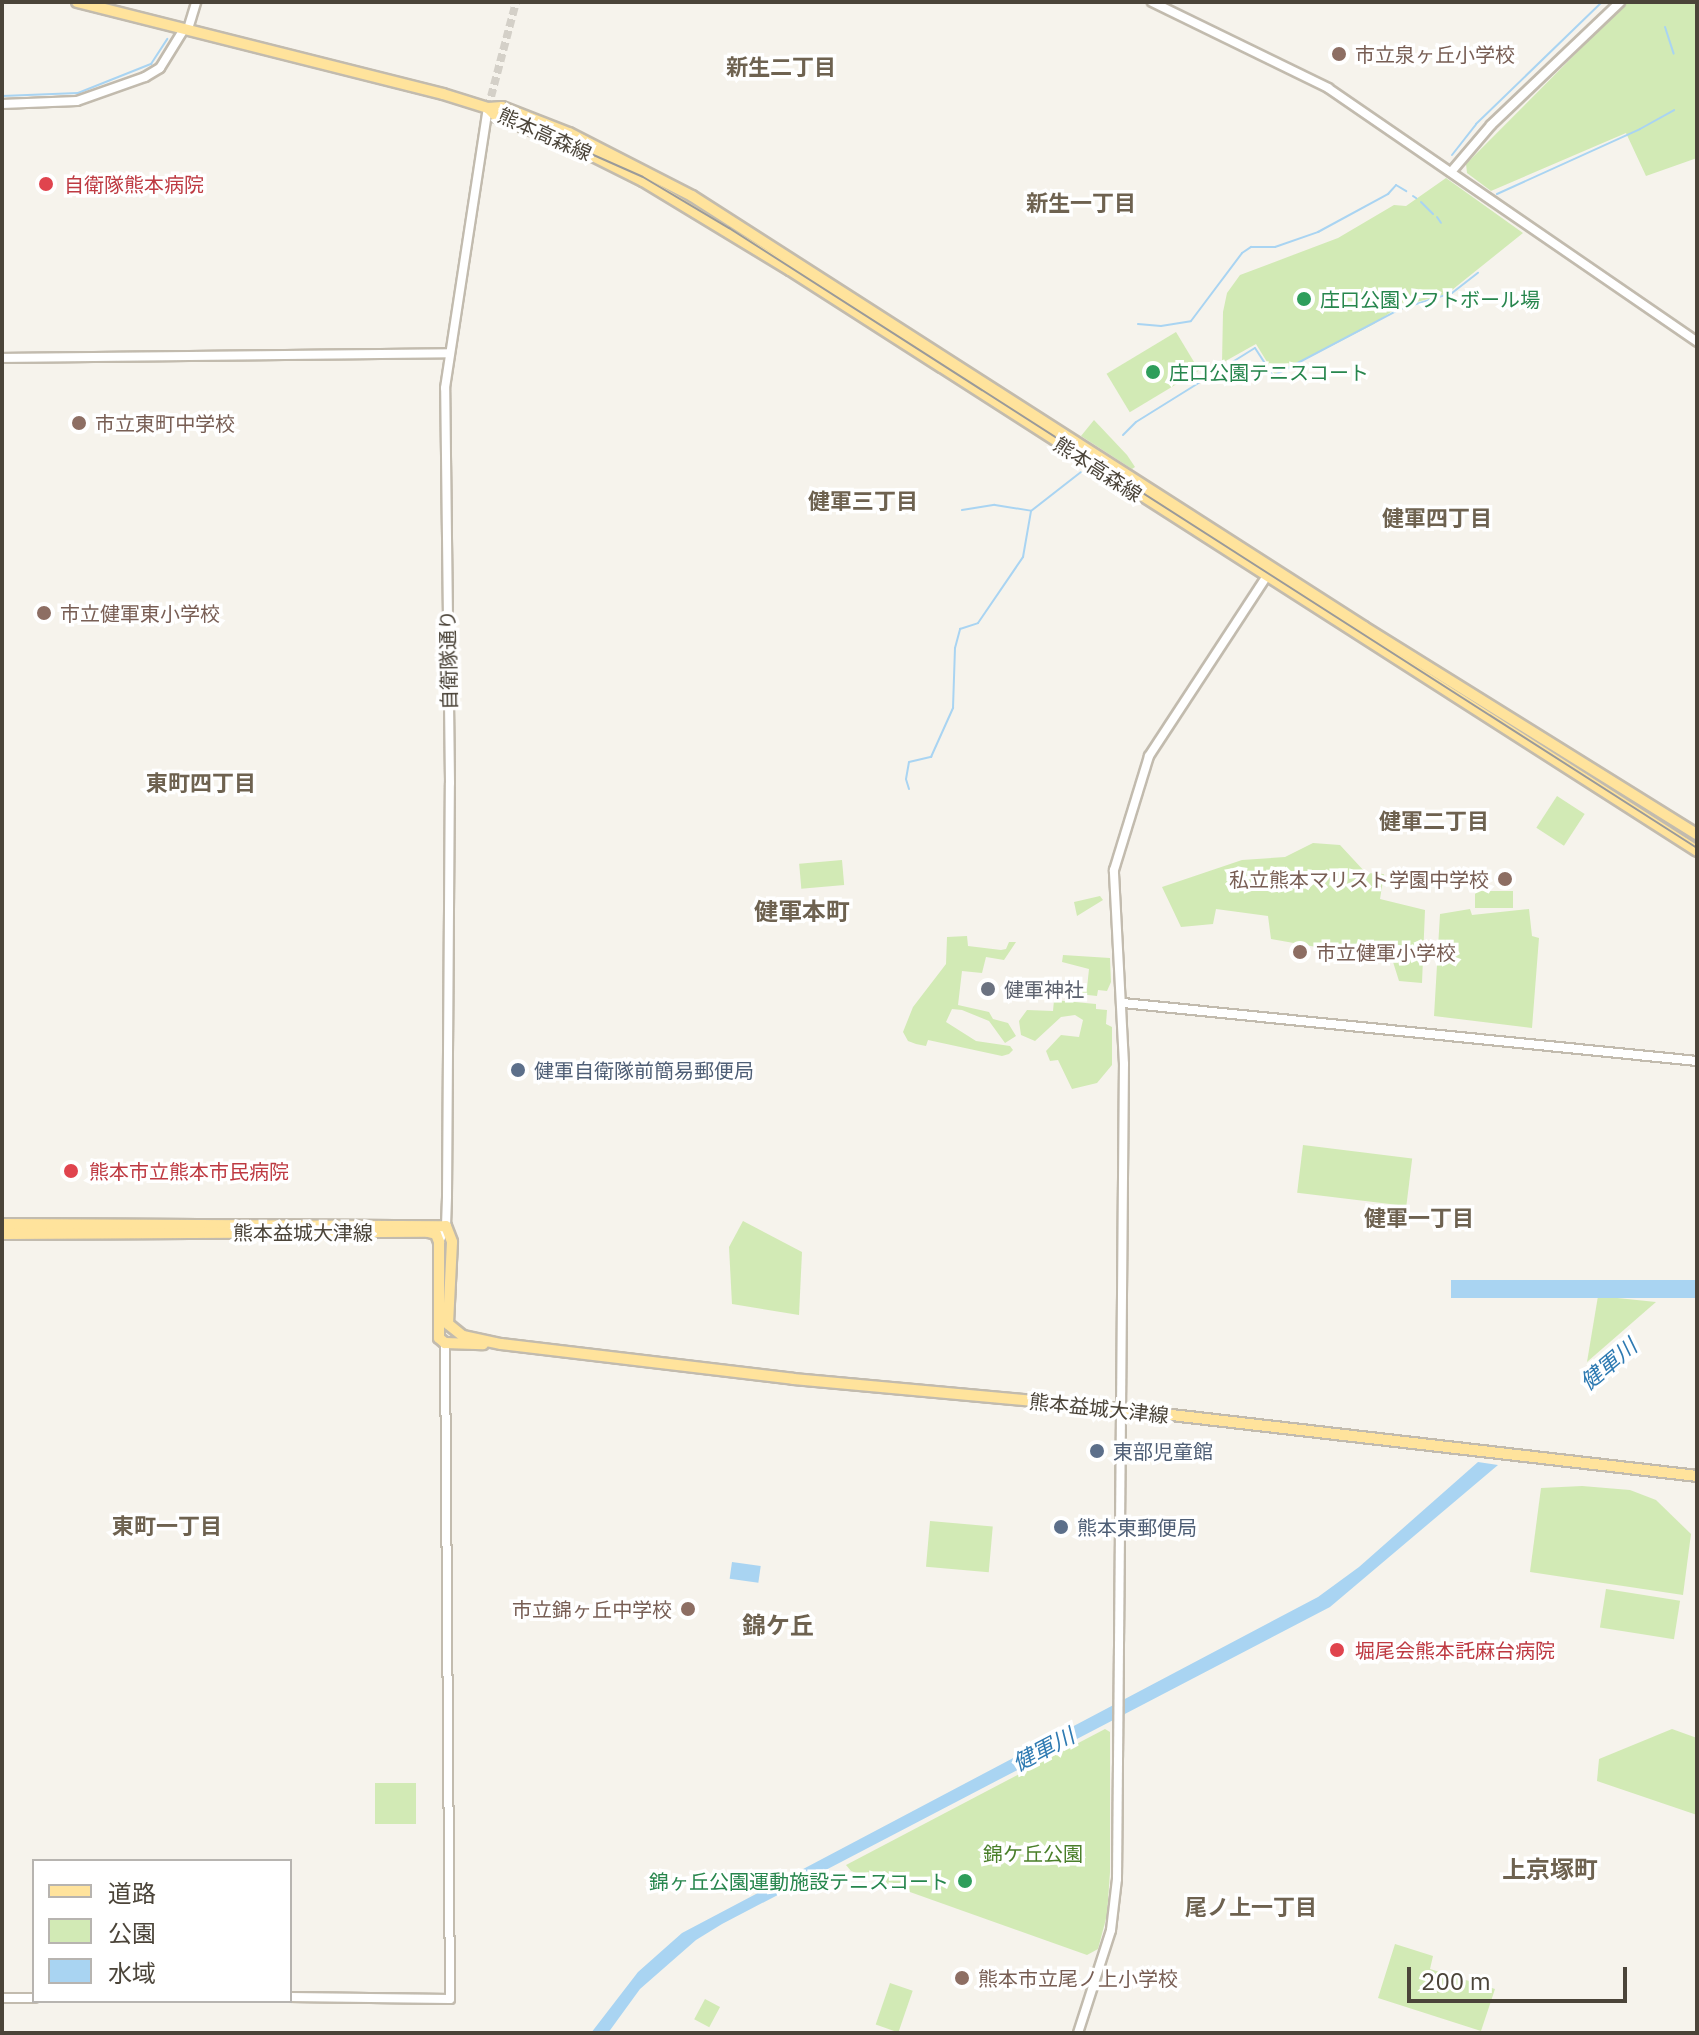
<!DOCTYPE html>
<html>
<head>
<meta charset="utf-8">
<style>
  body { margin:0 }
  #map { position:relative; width:1699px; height:2035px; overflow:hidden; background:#f6f3ec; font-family:"IBM Plex Sans","Noto Sans JP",sans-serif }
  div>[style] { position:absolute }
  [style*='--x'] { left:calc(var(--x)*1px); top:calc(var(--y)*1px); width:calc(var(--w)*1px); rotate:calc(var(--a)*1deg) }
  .green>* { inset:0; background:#d2eab5; transform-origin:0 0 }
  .water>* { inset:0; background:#a9d4f2; transform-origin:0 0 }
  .stream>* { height:2px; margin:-1px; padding:0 1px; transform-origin:1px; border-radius:1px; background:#a9d4f2 }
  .tertiary-tunnel>* { height:8px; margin-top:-4px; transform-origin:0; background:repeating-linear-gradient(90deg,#d4d0c8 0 8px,transparent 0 12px) }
  .roads { filter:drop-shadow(2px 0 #c2bbae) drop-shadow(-2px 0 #c2bbae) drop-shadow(0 2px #c2bbae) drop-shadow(0 -2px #c2bbae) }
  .tertiary>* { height:8px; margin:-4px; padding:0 4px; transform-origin:4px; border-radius:4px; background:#fff }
  .primary>* { height:10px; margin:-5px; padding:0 5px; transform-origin:5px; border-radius:5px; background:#ffe39c }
  .tram>* { height:2px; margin:-1px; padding:0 1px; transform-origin:1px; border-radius:1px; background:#9a9a9a }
  .dots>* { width:22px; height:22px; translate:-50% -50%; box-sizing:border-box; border:4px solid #fff; border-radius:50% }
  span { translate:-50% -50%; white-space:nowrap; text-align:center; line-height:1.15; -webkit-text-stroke:7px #fff; paint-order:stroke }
  .education-label { font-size:20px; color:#785e54 }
  .left { translate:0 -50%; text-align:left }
  .right { translate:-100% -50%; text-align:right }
  .street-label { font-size:20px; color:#4b4439 }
  .health-label { font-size:20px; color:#be3a42 }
  .leisure-label { font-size:20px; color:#27864d }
  .worship-label { font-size:20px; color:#5b616d }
  .service-label { font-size:20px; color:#4e5e75 }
  .park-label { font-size:20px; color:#4a7f2a }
  .neighbourhood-label { font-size:22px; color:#6e6250; font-weight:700 }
  .water-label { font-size:22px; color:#2e7ab2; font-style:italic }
  .quarter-label { font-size:24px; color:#6e6250; font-weight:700 }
  .frame { position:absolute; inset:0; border:4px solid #4b4439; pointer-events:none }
  .legend { position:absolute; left:32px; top:1859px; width:260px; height:144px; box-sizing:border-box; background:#fff; border:2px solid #b7b4b0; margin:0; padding:10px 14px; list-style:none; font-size:24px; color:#4b4439 }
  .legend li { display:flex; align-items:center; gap:16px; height:40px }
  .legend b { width:40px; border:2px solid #b7b4b0 }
  .scale { position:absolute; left:1407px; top:1967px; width:220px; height:36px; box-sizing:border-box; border:4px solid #4b4439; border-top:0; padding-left:10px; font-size:24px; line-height:28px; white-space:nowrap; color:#4b4439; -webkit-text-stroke:6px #fff; paint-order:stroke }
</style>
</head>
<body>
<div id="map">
  <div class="green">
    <div style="clip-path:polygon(1627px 2px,1697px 2px,1697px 158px,1646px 176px,1626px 133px,1491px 191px,1467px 173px,1466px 164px)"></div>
    <div style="clip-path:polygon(1446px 178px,1523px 233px,1447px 294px,1398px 307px,1374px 324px,1275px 375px,1256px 344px,1222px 363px,1223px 312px,1227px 293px,1240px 275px,1338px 238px,1394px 205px,1406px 206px)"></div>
    <div style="left:1176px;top:332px;width:45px;height:81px;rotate:59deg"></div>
    <div style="clip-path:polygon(1094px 420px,1127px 455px,1135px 467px,1132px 469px,1081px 436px)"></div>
    <div style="left:1557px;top:796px;width:33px;height:38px;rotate:33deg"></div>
    <div style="clip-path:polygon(1313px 843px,1340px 845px,1366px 873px,1384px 874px,1380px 899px,1425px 910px,1422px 983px,1399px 981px,1388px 946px,1345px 952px,1271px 939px,1268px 916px,1216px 909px,1213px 924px,1181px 927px,1162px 887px,1242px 860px,1285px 857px)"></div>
    <div style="left:842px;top:860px;width:25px;height:43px;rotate:85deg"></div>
    <div style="left:1513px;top:891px;width:17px;height:38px;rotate:90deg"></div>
    <div style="clip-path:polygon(1100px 896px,1103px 900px,1077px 916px,1074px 902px)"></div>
    <div style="clip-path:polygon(1470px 909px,1472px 915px,1529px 909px,1532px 936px,1539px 938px,1532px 1028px,1434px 1016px,1440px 914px)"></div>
    <div style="clip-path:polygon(967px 936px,968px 946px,1001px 950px,1006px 949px,1009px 942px,1016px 942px,1004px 960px,986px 957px,982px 973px,962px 971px,958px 1005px,989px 1012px,993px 1019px,1008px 1023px,1016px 1036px,1005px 1043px,989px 1021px,962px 1010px,952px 1009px,946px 1022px,976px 1041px,1010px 1046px,1013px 1050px,1009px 1054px,1002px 1056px,928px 1040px,926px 1046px,916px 1044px,908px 1041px,903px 1032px,913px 1007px,946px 964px,947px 937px)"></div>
    <div style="clip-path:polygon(1063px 955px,1110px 958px,1111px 982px,1107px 991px,1098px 990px,1097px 996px,1061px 992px,1087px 988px,1089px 969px,1062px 962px)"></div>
    <div style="clip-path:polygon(1054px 1000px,1096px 1004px,1096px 1009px,1107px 1010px,1106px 1024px,1112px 1027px,1112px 1065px,1097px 1083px,1072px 1089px,1058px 1060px,1050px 1061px,1046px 1051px,1061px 1035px,1079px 1037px,1083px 1020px,1075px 1015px,1061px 1017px,1035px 1041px,1021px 1035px,1019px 1021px,1027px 1010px,1053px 1011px)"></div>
    <div style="left:1303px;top:1145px;width:110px;height:48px;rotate:7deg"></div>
    <div style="clip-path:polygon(743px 1221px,802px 1252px,799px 1315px,732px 1304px,729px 1247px)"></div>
    <div style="clip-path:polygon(1598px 1296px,1656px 1302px,1587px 1362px)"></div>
    <div style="clip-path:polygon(1582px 1486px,1630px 1490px,1656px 1500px,1691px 1534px,1683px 1595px,1530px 1572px,1541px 1488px)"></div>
    <div style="left:930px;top:1521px;width:63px;height:46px;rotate:5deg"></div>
    <div style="left:1606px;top:1589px;width:75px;height:39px;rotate:9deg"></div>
    <div style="clip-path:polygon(1105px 1729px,1110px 1732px,1110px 1872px,1107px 1915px,1098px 1949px,1087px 1955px,851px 1871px,846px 1865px)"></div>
    <div style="clip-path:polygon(1672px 1729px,1697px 1738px,1697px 1815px,1597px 1781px,1599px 1759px)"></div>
    <div style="left:375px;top:1783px;width:41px;height:41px"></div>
    <div style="clip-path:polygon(1395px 1944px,1433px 1956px,1430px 1969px,1495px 1989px,1481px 2031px,1378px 1998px)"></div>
    <div style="left:890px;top:1983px;width:24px;height:44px;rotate:19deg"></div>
    <div style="left:705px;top:1999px;width:17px;height:23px;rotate:28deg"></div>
  </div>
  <div class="water">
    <div style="left:1697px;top:1280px;width:18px;height:246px;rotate:90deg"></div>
    <div style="clip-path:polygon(1478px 1462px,1498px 1465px,1330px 1607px,722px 1924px,696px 1940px,640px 1989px,608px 2033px,591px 2033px,638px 1972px,682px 1933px,1318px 1597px,1359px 1567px)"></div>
    <div style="left:732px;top:1562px;width:29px;height:17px;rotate:8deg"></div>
  </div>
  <div class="stream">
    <div style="--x:183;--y:3;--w:1;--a:-90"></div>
    <div style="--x:1665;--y:27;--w:28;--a:72"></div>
    <div style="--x:2;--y:96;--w:76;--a:-2.3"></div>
    <div style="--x:78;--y:93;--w:79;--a:-21.7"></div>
    <div style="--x:151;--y:64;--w:30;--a:-57"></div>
    <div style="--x:1452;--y:155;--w:39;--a:-52"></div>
    <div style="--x:1476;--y:124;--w:175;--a:-44.1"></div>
    <div style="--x:1497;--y:194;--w:157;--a:-24.4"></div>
    <div style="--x:1640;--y:129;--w:39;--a:-29"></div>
    <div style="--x:1413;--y:196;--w:4;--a:34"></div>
    <div style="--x:1421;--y:202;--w:17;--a:45"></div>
    <div style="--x:1437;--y:217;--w:7;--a:56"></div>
    <div style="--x:1138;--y:324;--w:23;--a:5"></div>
    <div style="--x:1161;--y:326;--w:30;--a:-9"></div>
    <div style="--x:1191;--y:321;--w:85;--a:-53.1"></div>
    <div style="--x:1242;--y:253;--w:11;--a:-34"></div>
    <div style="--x:1251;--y:247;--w:24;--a:0"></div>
    <div style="--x:1275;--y:247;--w:46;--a:-19.2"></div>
    <div style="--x:1318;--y:232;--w:80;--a:-28.5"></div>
    <div style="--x:1388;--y:194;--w:12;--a:-48"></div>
    <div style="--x:1396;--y:185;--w:12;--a:31"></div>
    <div style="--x:1123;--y:435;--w:18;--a:-45"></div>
    <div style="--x:1136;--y:422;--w:140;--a:-31.9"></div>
    <div style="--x:1255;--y:348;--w:33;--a:57"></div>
    <div style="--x:1273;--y:376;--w:144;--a:-27.8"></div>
    <div style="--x:1400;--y:309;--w:54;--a:-17.1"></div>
    <div style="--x:1452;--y:293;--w:33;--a:-38"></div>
    <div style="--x:962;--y:510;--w:33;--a:-9"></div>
    <div style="--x:995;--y:505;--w:36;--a:9"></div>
    <div style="--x:909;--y:789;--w:10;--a:-107"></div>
    <div style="--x:906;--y:779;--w:17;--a:-80"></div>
    <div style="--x:909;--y:762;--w:23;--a:-13"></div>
    <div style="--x:931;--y:757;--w:54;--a:-65.8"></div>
    <div style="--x:953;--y:708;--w:60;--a:-88.1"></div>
    <div style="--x:955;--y:648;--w:20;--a:-75"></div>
    <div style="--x:960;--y:629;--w:19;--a:-18"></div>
    <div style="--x:978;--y:623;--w:80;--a:-55.7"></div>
    <div style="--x:1023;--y:557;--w:47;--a:-80.1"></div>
    <div style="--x:1031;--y:511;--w:63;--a:-38"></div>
  </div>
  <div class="tertiary-tunnel">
    <div style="--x:488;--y:108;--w:110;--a:-75.2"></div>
  </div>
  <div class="roads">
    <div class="tertiary">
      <div style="--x:1152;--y:2;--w:196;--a:26"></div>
      <div style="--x:1328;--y:88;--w:448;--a:34.5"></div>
      <div style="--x:188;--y:29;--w:28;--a:-73"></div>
      <div style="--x:2;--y:104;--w:75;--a:-2.3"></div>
      <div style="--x:77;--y:101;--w:72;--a:-19.4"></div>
      <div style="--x:145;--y:77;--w:17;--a:-31"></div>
      <div style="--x:160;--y:68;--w:46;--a:-58.4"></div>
      <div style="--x:1451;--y:172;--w:62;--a:-49.6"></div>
      <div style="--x:1491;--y:125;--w:178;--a:-43.6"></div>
      <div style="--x:2;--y:358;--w:446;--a:-0.6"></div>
      <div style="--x:1123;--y:1003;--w:577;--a:5.77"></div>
      <div style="--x:439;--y:1242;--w:17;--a:-66"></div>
      <div style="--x:446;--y:1226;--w:30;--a:-88"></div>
      <div style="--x:447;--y:1196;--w:413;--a:-89.6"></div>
      <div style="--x:450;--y:783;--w:395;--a:-90.7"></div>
      <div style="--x:445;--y:388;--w:283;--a:-81.3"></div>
      <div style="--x:290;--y:1997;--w:160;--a:0.7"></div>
      <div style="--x:450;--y:1999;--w:656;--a:-90.44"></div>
      <div style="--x:2;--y:1998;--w:32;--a:0"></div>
      <div style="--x:1078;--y:2033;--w:108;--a:-72.2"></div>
      <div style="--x:1111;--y:1930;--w:51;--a:-83.3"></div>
      <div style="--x:1117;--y:1879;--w:815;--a:-89.51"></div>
      <div style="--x:1124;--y:1064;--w:194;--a:-93"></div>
      <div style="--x:1114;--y:870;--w:119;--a:-72.9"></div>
      <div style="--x:1149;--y:756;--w:214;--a:-56.8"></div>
    </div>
    <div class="primary">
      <div style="--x:77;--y:2;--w:377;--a:14.1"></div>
      <div style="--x:443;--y:94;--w:47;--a:17.3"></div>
      <div style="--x:488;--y:108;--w:13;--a:45"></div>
      <div style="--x:497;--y:117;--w:84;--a:21"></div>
      <div style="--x:575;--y:147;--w:76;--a:26.6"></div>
      <div style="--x:643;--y:181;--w:172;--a:31.2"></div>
      <div style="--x:790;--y:270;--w:1077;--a:32.64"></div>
      <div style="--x:488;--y:108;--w:14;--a:-4"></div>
      <div style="--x:502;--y:107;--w:72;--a:21.2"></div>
      <div style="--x:569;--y:133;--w:138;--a:27.1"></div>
      <div style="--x:692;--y:196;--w:798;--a:32.67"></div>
      <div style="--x:1364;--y:627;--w:392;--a:31.9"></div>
      <div style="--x:2;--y:1224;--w:444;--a:0.3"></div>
      <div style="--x:446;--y:1226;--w:17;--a:69"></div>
      <div style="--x:452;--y:1242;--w:82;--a:92.8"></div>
      <div style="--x:448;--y:1324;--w:19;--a:39"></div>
      <div style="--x:463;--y:1336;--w:39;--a:12"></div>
      <div style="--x:501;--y:1344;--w:294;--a:6.8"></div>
      <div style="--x:793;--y:1379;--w:328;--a:5.2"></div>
      <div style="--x:1120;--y:1409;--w:581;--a:6.62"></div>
      <div style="--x:2;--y:1234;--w:426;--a:-0.3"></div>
      <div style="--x:428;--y:1232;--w:8;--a:14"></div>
      <div style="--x:436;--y:1234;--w:9;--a:69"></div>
      <div style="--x:439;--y:1242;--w:96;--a:90"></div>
      <div style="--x:439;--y:1338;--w:8;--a:40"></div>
      <div style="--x:445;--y:1343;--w:38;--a:2"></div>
    </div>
  </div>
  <div class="tram">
    <div style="--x:510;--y:118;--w:145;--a:23.9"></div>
    <div style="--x:643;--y:177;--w:100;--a:30.7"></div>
    <div style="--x:729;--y:228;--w:1150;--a:32.64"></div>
  </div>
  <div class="dots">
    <div style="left:1339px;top:54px;background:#8d6e63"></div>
    <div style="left:46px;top:184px;background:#e0444e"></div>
    <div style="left:1304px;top:299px;background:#2e9e5b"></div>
    <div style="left:1153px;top:372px;background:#2e9e5b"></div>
    <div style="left:79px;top:423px;background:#8d6e63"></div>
    <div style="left:44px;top:613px;background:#8d6e63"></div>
    <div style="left:1505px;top:879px;background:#8d6e63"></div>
    <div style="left:1300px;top:952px;background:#8d6e63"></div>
    <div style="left:988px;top:989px;background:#6b7280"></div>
    <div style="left:518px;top:1070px;background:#5c6f8a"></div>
    <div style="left:71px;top:1171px;background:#e0444e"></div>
    <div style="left:1097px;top:1451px;background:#5c6f8a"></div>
    <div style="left:1061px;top:1527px;background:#5c6f8a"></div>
    <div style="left:688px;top:1609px;background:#8d6e63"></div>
    <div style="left:1337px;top:1650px;background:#e0444e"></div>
    <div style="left:965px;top:1881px;background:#2e9e5b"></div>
    <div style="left:962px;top:1978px;background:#8d6e63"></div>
  </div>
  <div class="education-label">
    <span class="left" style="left:1355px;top:54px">市立泉ヶ丘小学校</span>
    <span class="left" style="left:95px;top:423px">市立東町中学校</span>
    <span class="left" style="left:60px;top:613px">市立健軍東小学校</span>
    <span class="right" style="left:1489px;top:879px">私立熊本マリスト学園中学校</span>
    <span class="left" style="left:1316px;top:952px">市立健軍小学校</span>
    <span class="right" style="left:672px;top:1609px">市立錦ヶ丘中学校</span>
    <span class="left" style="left:978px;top:1978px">熊本市立尾ノ上小学校</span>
  </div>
  <div class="street-label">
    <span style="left:545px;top:134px;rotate:24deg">熊本高森線</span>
    <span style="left:1098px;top:469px;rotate:33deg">熊本高森線</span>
    <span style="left:448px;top:660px;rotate:-91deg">自衛隊通り</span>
    <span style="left:303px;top:1232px">熊本益城大津線</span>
    <span style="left:1099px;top:1408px;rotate:6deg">熊本益城大津線</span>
  </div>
  <div class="health-label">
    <span class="left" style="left:64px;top:184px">自衛隊熊本病院</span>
    <span class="left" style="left:89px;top:1171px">熊本市立熊本市民病院</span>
    <span class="left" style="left:1355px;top:1650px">堀尾会熊本託麻台病院</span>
  </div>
  <div class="leisure-label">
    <span class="left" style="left:1320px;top:299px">庄口公園ソフトボール場</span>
    <span class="left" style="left:1169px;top:372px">庄口公園テニスコート</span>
    <span class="right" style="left:949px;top:1881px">錦ヶ丘公園運動施設テニスコート</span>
  </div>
  <div class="worship-label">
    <span class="left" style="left:1004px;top:989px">健軍神社</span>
  </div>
  <div class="service-label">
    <span class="left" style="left:534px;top:1070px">健軍自衛隊前簡易郵便局</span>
    <span class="left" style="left:1113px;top:1451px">東部児童館</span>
    <span class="left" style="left:1077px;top:1527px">熊本東郵便局</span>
  </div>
  <div class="park-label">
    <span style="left:1033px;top:1853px">錦ケ丘公園</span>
  </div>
  <div class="neighbourhood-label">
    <span style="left:781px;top:67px">新生二丁目</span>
    <span style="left:1081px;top:203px">新生一丁目</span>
    <span style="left:863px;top:501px">健軍三丁目</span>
    <span style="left:1437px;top:518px">健軍四丁目</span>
    <span style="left:201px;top:783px">東町四丁目</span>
    <span style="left:1434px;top:821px">健軍二丁目</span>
    <span style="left:1419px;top:1218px">健軍一丁目</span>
    <span style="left:167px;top:1526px">東町一丁目</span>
    <span style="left:1251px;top:1907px">尾ノ上一丁目</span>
  </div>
  <div class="water-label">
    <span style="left:1608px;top:1364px;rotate:-40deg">健軍川</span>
    <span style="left:1043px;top:1749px;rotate:-28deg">健軍川</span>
  </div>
  <div class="quarter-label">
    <span style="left:802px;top:912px">健軍本町</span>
    <span style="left:778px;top:1626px">錦ケ丘</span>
    <span style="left:1550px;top:1870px">上京塚町</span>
  </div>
  <div class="frame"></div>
  <ul class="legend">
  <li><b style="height:10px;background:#ffe39c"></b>道路</li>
  <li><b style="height:22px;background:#d2eab5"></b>公園</li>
  <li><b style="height:22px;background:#a9d4f2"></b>水域</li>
  </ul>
  <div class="scale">200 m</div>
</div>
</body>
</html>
